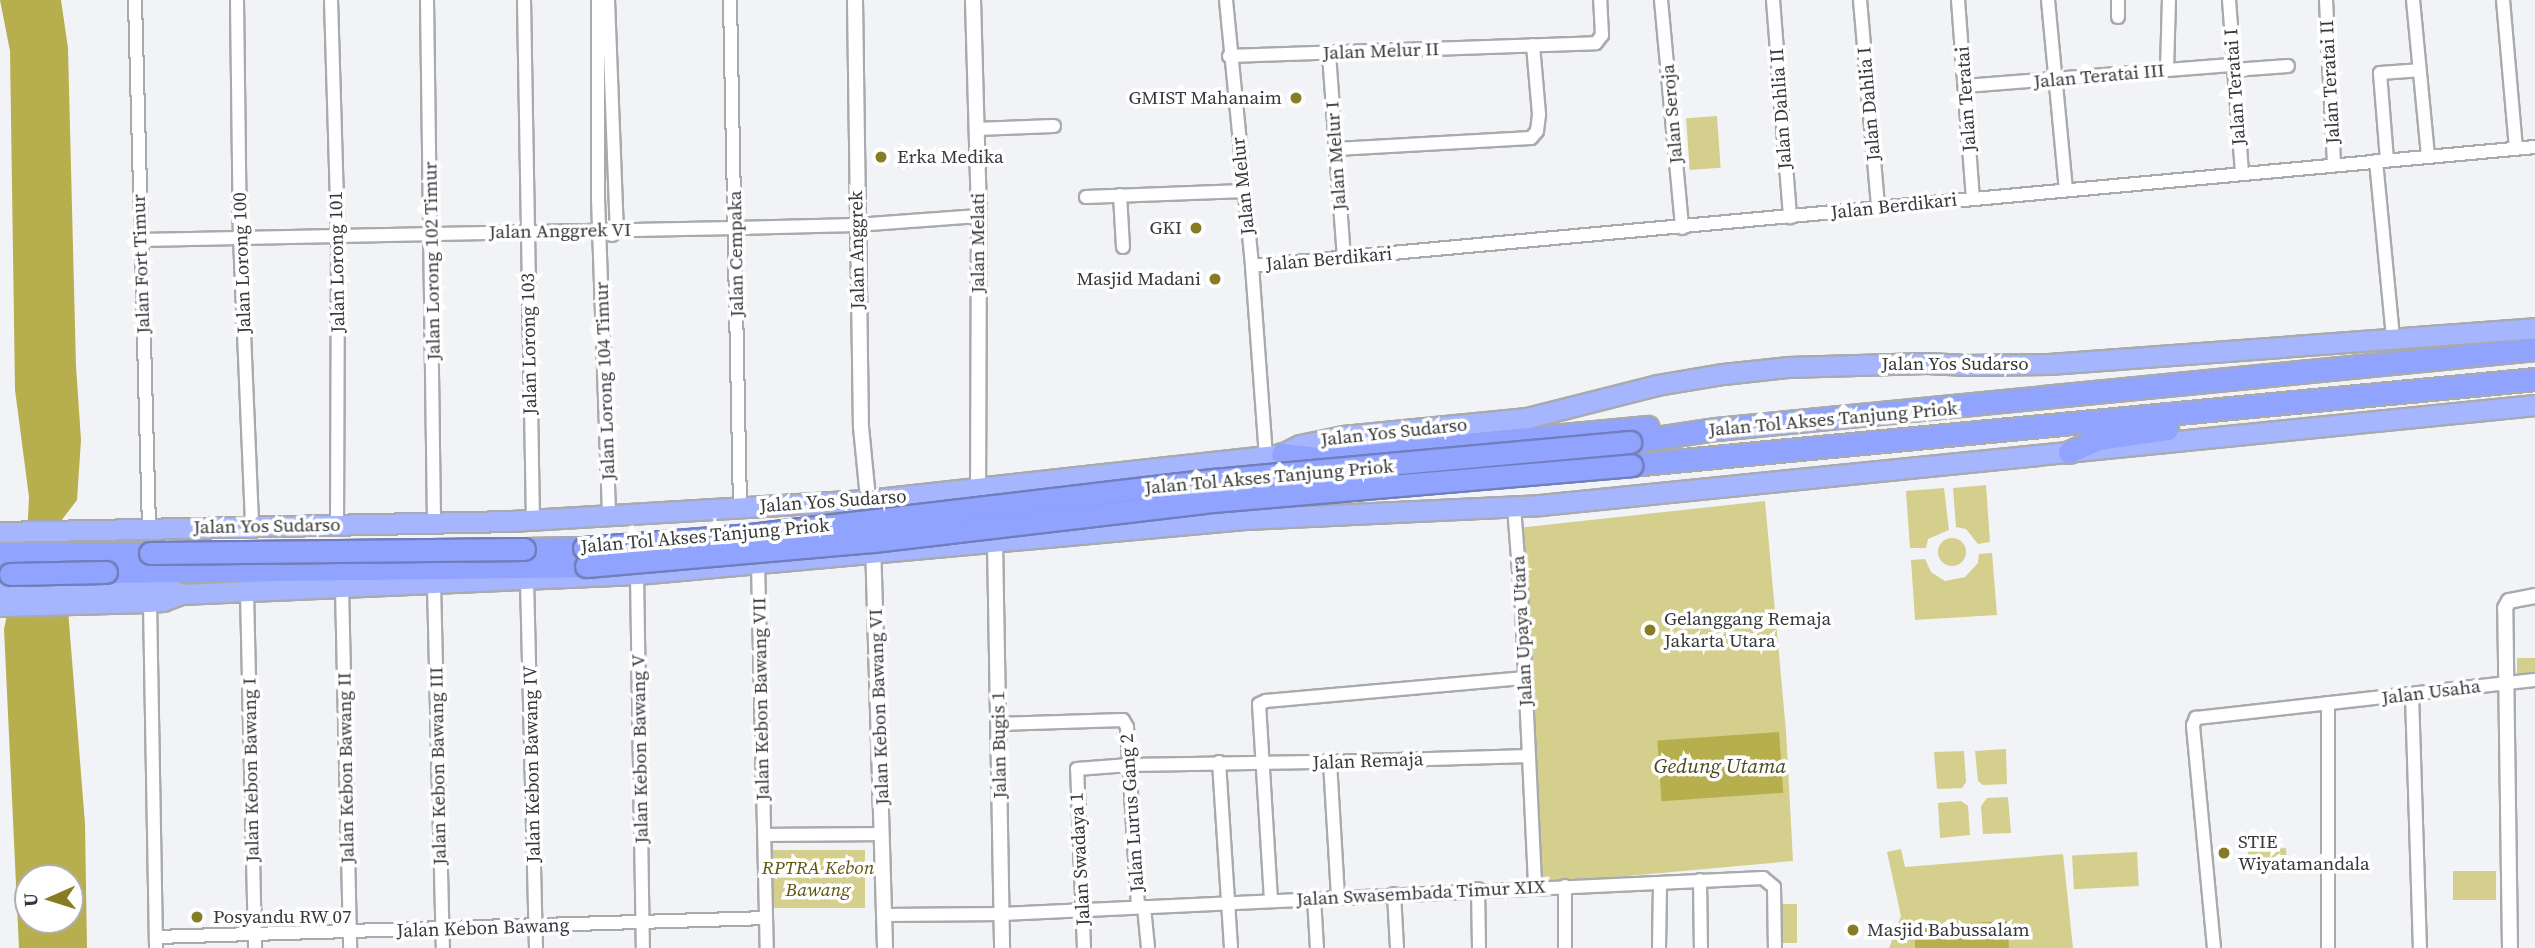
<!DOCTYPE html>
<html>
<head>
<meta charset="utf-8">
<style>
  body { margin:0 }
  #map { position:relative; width:2535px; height:948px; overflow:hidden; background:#f2f3f7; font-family:"Source Serif 4",serif }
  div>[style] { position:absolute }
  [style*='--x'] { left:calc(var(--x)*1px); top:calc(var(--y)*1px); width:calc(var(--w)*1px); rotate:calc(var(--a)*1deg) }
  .green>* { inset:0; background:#d5cf8d; transform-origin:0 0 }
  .round { border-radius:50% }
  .water>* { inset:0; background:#b7ae4e; transform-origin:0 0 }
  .roads { filter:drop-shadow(2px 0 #a9aaae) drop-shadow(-2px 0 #a9aaae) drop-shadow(0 2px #a9aaae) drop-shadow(0 -2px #a9aaae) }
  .minor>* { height:12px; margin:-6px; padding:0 6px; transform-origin:6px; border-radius:6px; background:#fff }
  .tertiary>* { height:14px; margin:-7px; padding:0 7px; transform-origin:7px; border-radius:7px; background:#fff }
  .trunk>* { height:19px; margin:-9.5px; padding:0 9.5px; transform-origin:9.5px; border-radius:9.5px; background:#a6b6fe }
  .motorway>* { height:21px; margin:-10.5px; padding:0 10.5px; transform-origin:10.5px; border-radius:10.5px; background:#90a3fe }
  .bridges { filter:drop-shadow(2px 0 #717eb9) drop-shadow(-2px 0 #717eb9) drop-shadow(0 2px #717eb9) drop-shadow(0 -2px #717eb9) }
  .motorway-bridge>* { height:21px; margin:-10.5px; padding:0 10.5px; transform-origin:10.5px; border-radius:10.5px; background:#90a3fe }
  .dots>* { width:19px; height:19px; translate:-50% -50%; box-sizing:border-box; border:4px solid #fff; border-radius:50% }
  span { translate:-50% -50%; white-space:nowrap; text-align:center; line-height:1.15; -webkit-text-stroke:7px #fff; paint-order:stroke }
  .street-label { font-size:19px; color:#373839 }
  .poi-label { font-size:19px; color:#373839 }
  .right { translate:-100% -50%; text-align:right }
  .left { translate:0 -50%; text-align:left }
  .park-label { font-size:19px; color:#5d560c; font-style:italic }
  .water-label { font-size:21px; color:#4b481f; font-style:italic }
  .north { position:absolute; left:14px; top:864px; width:70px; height:70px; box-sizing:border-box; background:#fff; border:2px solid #afafb0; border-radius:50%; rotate:267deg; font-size:19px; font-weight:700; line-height:28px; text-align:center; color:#373839 }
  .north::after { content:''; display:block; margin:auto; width:24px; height:32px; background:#857c23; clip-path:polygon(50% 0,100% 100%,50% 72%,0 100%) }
</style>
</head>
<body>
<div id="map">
  <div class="green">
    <div style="left:1717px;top:116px;width:52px;height:31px;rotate:86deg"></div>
    <div style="clip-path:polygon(1986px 485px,1990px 542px,1978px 544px,1966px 529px,1956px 527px,1953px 488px)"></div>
    <div style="clip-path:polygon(1944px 488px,1949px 530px,1928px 539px,1926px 548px,1910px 548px,1906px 491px)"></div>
    <div style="clip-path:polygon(1765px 501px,1786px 731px,1793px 861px,1539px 884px,1518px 528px)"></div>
    <div class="round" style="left:1938px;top:538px;width:28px;height:28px"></div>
    <div style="clip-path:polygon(1992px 553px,1997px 615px,1915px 620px,1911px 560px,1925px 559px,1931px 572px,1945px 581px,1965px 577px,1978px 563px,1979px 554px)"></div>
    <div style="left:2517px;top:658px;width:18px;height:20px"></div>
    <div style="clip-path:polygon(2006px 749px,2007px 784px,1983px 785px,1978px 781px,1975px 751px)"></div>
    <div style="clip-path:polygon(1964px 751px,1966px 782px,1962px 788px,1937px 789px,1934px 752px)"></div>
    <div style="clip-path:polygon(2008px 797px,2011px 833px,1983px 834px,1981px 806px,1987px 798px)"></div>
    <div style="clip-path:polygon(1961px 801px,1968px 806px,1970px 835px,1940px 838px,1938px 803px)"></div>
    <div style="left:2286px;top:848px;width:16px;height:38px;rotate:86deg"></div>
    <div style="clip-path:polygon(1901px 849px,1905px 867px,2063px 854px,2073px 948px,1889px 948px,1901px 916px,1887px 852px)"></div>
    <div style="left:771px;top:850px;width:94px;height:58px"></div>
    <div style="left:2137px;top:852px;width:34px;height:65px;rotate:87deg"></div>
    <div style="left:2496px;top:871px;width:29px;height:43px;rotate:90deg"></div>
    <div style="left:1779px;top:904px;width:18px;height:39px"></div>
  </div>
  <div class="water">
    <div style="clip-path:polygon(evenodd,0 0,61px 0,68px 48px,76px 366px,81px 440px,77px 500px,61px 521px,85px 824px,87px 948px,19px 948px,4px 629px,28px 518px,29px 497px,15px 390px,10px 51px,0 0,28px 878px,70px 878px,70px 920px,28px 920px,28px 878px)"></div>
    <div style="left:1779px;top:732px;width:61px;height:122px;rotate:86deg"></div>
    <div style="clip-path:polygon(2007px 921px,2009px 948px,1915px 948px,1915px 926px)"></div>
  </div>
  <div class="roads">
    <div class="minor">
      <div style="--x:135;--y:0;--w:528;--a:88.48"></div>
      <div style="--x:237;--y:0;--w:237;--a:89.3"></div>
      <div style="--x:240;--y:237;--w:289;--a:87.6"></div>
      <div style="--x:331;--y:0;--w:243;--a:88.3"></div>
      <div style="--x:338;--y:243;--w:282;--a:90.2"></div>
      <div style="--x:427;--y:0;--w:523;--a:89.23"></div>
      <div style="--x:524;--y:0;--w:519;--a:89.01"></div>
      <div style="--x:598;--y:0;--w:198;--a:90"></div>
      <div style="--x:598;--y:198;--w:319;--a:88"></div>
      <div style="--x:608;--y:0;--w:230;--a:87.8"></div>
      <div style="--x:617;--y:230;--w:7;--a:135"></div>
      <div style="--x:730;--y:0;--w:508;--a:88.87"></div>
      <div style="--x:1226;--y:0;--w:267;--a:84.4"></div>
      <div style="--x:1252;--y:266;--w:190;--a:85.8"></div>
      <div style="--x:1661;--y:0;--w:229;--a:84.7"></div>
      <div style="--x:1773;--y:0;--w:218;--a:85.5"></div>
      <div style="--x:1860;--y:0;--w:208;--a:85"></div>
      <div style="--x:1958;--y:0;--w:199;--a:85.7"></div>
      <div style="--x:2048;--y:0;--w:191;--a:84.6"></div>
      <div style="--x:2118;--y:0;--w:17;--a:90"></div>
      <div style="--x:2229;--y:0;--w:173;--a:85.7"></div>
      <div style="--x:2326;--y:0;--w:165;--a:87.2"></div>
      <div style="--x:2413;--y:0;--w:157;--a:84.5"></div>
      <div style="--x:2503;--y:0;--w:149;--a:85"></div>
      <div style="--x:1329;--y:54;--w:205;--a:85.8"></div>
      <div style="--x:1229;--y:56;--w:367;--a:-2"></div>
      <div style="--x:1596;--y:43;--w:10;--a:-53"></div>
      <div style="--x:1602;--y:35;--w:35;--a:-93"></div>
      <div style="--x:2167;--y:70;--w:70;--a:-88.4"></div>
      <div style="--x:2234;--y:70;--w:54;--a:-4.2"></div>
      <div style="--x:1965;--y:86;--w:270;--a:-4.5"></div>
      <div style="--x:976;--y:129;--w:78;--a:-2.2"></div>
      <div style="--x:1336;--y:149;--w:195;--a:-3.2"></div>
      <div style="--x:1531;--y:138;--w:9;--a:-49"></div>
      <div style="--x:1537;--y:131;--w:17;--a:-83"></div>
      <div style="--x:1539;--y:114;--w:69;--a:-95"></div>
      <div style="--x:2387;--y:160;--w:87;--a:-94.6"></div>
      <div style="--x:2380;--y:73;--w:39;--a:-4"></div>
      <div style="--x:2376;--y:161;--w:179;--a:84.5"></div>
      <div style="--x:1120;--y:195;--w:52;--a:86.7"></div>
      <div style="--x:1086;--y:197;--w:158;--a:-2.2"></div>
      <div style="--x:141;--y:240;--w:595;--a:-1.16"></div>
      <div style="--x:736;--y:228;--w:120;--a:-1.4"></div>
      <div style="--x:856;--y:225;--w:123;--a:-4.2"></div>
      <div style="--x:1252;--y:266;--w:1289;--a:-5.3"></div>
      <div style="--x:1514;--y:507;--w:101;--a:85.5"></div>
      <div style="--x:1522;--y:608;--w:278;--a:87.3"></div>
      <div style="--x:758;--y:563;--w:385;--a:88.7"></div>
      <div style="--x:637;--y:574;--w:374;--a:89.1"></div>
      <div style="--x:527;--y:580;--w:368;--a:88.6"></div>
      <div style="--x:434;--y:585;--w:363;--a:88.6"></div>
      <div style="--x:342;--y:588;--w:360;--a:88.7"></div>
      <div style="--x:247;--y:592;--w:356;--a:88.7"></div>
      <div style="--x:150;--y:602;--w:346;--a:89"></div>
      <div style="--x:2412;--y:695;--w:253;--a:88.2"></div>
      <div style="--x:2328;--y:703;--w:245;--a:90"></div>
      <div style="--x:998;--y:724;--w:125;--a:-1.8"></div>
      <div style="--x:1123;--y:720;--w:8;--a:60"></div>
      <div style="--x:1127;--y:727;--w:180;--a:86.5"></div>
      <div style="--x:1219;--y:762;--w:186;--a:86.3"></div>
      <div style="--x:1330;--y:762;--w:134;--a:86.6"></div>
      <div style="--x:765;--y:835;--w:117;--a:-0.5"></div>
      <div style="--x:1700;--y:880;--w:68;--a:89.2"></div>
      <div style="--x:1565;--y:886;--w:62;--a:90"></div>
      <div style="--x:1478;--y:889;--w:59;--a:89"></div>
      <div style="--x:1394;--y:894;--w:54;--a:86.8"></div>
      <div style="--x:1314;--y:898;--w:50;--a:86.6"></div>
      <div style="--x:1271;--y:900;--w:196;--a:-93.5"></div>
      <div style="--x:1259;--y:704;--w:8;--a:-23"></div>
      <div style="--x:1266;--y:701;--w:260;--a:-5.1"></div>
      <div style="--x:1144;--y:907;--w:41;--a:84.4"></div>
      <div style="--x:885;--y:915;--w:117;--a:-0.5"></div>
      <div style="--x:1002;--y:914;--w:762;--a:-2.71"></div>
      <div style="--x:1763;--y:878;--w:14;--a:39"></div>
      <div style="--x:1774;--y:887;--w:61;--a:89.1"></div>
      <div style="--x:156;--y:937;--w:610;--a:-1.78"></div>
      <div style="--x:1084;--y:948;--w:179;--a:-92.2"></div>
      <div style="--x:1077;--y:769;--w:52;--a:-4.4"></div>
      <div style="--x:1129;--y:765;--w:201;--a:-0.9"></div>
      <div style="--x:1330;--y:762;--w:199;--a:-1.7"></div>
      <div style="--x:1659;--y:948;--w:65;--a:-89.1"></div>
      <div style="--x:2214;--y:948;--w:224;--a:-95.4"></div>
      <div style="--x:2193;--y:725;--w:8;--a:-67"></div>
      <div style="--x:2196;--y:718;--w:341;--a:-6.4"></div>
    </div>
    <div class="tertiary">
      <div style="--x:855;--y:0;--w:427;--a:89.2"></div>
      <div style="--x:861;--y:427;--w:82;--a:84.4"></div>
      <div style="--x:973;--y:0;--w:216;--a:88.4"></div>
      <div style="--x:979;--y:216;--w:271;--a:90.2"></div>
      <div style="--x:995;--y:542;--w:406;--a:89"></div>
      <div style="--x:873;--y:543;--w:405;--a:88.3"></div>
      <div style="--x:2510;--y:948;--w:340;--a:-90.8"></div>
      <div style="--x:2505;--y:608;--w:8;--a:-60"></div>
      <div style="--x:2509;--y:601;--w:26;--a:-11"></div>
    </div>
    <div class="trunk">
      <div style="--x:0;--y:532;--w:512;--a:-1.23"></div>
      <div style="--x:512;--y:521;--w:357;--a:-3.4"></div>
      <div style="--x:868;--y:500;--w:417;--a:-6.3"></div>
      <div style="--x:1282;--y:454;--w:20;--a:-27"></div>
      <div style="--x:1300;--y:445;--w:44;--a:-11.8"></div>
      <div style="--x:1343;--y:436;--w:185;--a:-5.6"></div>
      <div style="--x:1527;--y:418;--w:134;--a:-14.2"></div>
      <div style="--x:1657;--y:385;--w:67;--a:-9.5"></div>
      <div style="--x:1723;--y:374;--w:64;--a:-6.2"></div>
      <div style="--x:1787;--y:367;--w:140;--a:-1.6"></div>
      <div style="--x:1927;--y:363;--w:35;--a:3"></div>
      <div style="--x:1962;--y:365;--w:87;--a:-0.7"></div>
      <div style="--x:2049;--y:364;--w:487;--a:-4.2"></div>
      <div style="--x:0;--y:590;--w:165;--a:-1.4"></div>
      <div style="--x:165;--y:586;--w:18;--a:27"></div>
      <div style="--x:0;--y:606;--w:148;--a:-1.5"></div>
      <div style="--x:148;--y:602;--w:15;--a:-4"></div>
      <div style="--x:163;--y:601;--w:19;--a:-21"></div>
      <div style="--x:181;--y:594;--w:456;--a:-2.5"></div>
      <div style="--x:637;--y:574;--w:610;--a:-5.17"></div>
      <div style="--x:1245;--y:519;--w:295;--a:-2.7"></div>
      <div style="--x:1540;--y:505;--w:1000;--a:-5.74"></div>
    </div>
    <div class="motorway">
      <div style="--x:1630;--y:442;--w:87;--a:-8.6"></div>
      <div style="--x:1716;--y:429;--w:823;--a:-5.58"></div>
      <div style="--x:2069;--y:452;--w:32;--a:-24"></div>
      <div style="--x:2098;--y:439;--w:70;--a:-8.2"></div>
      <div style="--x:1282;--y:454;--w:37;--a:6"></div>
      <div style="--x:1319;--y:458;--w:330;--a:-5.4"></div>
      <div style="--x:1631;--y:465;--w:908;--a:-5.43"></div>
      <div style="--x:524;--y:549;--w:60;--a:-1"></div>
      <div style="--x:0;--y:554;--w:150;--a:-0.4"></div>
      <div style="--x:106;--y:572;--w:480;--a:-0.7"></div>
    </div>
  </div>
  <div class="bridges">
    <div class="motorway-bridge">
      <div style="--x:584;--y:548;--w:167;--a:-4.5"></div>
      <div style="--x:750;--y:535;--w:466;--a:-6.8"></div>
      <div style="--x:1213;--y:480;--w:419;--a:-5.2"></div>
      <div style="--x:150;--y:553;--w:374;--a:-0.6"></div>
      <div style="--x:586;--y:566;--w:288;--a:-5"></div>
      <div style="--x:873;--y:541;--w:332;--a:-6.7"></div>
      <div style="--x:1203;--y:502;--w:430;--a:-4.9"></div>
      <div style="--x:10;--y:574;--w:96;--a:-1.2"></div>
    </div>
  </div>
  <div class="dots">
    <div style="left:1296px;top:98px;background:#857c23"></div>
    <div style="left:881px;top:157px;background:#857c23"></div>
    <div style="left:1196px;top:228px;background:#857c23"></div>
    <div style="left:1215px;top:279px;background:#857c23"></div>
    <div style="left:1650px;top:630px;background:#857c23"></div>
    <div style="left:2224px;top:853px;background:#857c23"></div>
    <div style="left:197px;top:917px;background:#857c23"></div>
    <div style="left:1853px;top:930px;background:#857c23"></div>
  </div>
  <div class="street-label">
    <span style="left:1381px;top:51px;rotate:-2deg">Jalan Melur II</span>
    <span style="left:2099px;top:76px;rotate:-5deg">Jalan Teratai III</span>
    <span style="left:2330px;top:82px;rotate:-93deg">Jalan Teratai II</span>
    <span style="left:2235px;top:87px;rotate:-94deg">Jalan Teratai I</span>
    <span style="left:1966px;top:99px;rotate:-94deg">Jalan Teratai</span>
    <span style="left:1869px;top:104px;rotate:-95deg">Jalan Dahlia I</span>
    <span style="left:1781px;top:109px;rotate:-94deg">Jalan Dahlia II</span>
    <span style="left:1672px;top:114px;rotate:-95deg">Jalan Seroja</span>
    <span style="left:1336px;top:156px;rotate:-94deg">Jalan Melur I</span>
    <span style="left:1243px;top:186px;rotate:-96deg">Jalan Melur</span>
    <span style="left:1894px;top:206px;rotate:-6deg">Jalan Berdikari</span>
    <span style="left:560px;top:231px;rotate:-1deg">Jalan Anggrek VI</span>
    <span style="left:978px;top:243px;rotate:-90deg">Jalan Melati</span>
    <span style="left:857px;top:250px;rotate:-91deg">Jalan Anggrek</span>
    <span style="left:736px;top:254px;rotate:-91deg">Jalan Cempaka</span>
    <span style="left:1329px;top:259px;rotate:-5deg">Jalan Berdikari</span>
    <span style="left:432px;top:261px;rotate:-91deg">Jalan Lorong 102 Timur</span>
    <span style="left:337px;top:262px;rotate:-91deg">Jalan Lorong 101</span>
    <span style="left:242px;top:263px;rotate:-92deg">Jalan Lorong 100</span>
    <span style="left:141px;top:264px;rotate:-92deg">Jalan Fort Timur</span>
    <span style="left:529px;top:344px;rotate:-91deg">Jalan Lorong 103</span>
    <span style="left:1955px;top:364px">Jalan Yos Sudarso</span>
    <span style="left:605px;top:381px;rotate:-92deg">Jalan Lorong 104 Timur</span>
    <span style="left:1833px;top:419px;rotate:-5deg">Jalan Tol Akses Tanjung Priok</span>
    <span style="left:1394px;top:432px;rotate:-6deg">Jalan Yos Sudarso</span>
    <span style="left:1269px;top:477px;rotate:-5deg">Jalan Tol Akses Tanjung Priok</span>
    <span style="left:833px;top:501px;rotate:-4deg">Jalan Yos Sudarso</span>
    <span style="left:267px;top:526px;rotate:-1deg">Jalan Yos Sudarso</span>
    <span style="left:705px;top:536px;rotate:-5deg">Jalan Tol Akses Tanjung Priok</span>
    <span style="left:1522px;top:631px;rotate:-93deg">Jalan Upaya Utara</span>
    <span style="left:2431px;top:692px;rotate:-7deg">Jalan Usaha</span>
    <span style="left:761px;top:699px;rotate:-91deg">Jalan Kebon Bawang VII</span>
    <span style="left:879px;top:707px;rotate:-92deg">Jalan Kebon Bawang VI</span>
    <span style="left:999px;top:745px;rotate:-91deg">Jalan Bugis 1</span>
    <span style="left:640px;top:749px;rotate:-91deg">Jalan Kebon Bawang V</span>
    <span style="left:1368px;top:761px;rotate:-2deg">Jalan Remaja</span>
    <span style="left:532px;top:764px;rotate:-91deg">Jalan Kebon Bawang IV</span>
    <span style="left:438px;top:766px;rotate:-91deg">Jalan Kebon Bawang III</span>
    <span style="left:346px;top:768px;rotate:-91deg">Jalan Kebon Bawang II</span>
    <span style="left:251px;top:770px;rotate:-91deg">Jalan Kebon Bawang I</span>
    <span style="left:1132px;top:813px;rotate:-94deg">Jalan Lurus Gang 2</span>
    <span style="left:1080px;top:859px;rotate:-93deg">Jalan Swadaya 1</span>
    <span style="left:1421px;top:893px;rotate:-3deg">Jalan Swasembada Timur XIX</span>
    <span style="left:483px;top:928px;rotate:-2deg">Jalan Kebon Bawang</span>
  </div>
  <div class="poi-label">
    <span class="right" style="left:1282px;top:98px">GMIST Mahanaim</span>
    <span class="left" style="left:897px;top:157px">Erka Medika</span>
    <span class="right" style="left:1182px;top:228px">GKI</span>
    <span class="right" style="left:1201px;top:279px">Masjid Madani</span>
    <span class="left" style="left:1664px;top:630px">Gelanggang Remaja<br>Jakarta Utara</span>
    <span class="left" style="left:2238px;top:853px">STIE<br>Wiyatamandala</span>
    <span class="left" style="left:213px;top:917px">Posyandu RW 07</span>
    <span class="left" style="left:1867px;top:930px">Masjid Babussalam</span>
  </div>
  <div class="park-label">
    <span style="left:818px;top:879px">RPTRA Kebon<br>Bawang</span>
  </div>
  <div class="water-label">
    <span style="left:1720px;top:766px">Gedung Utama</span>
  </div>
  <div class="north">U</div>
</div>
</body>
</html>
